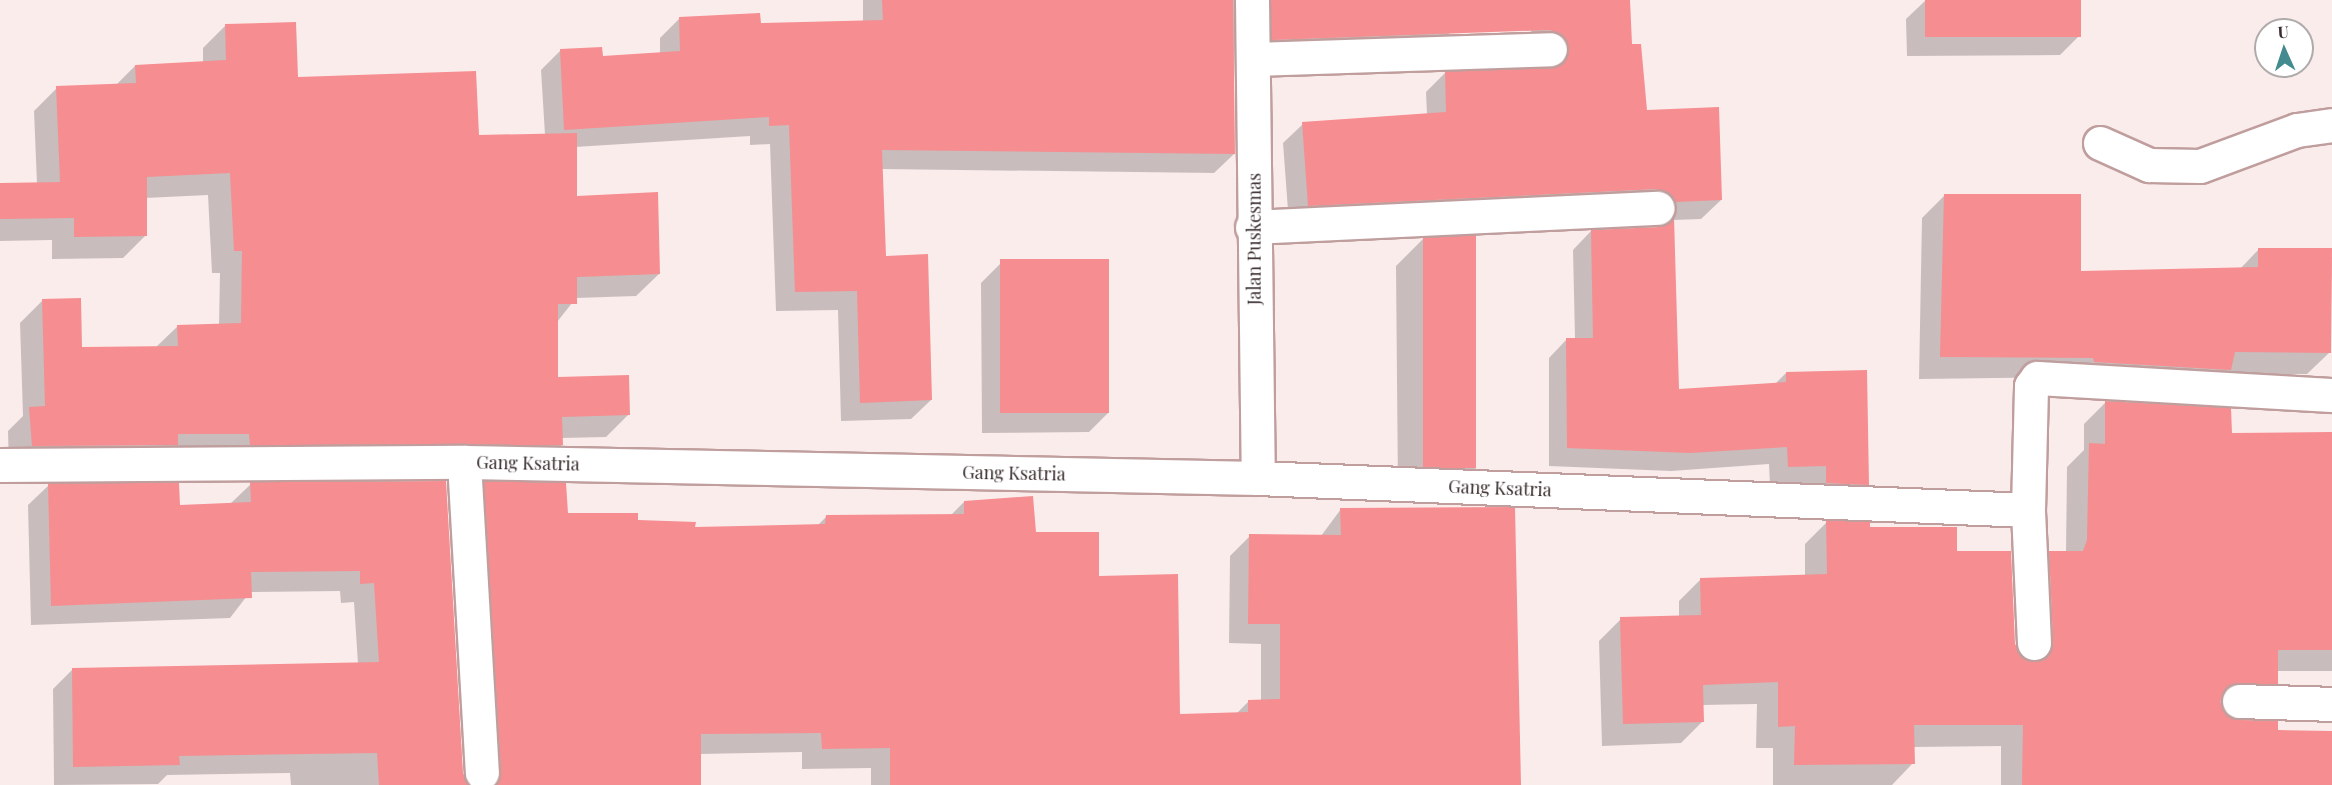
<!DOCTYPE html>
<html>
<head>
<meta charset="utf-8">
<style>
  body { margin:0 }
  #map { position:relative; width:2332px; height:785px; overflow:hidden; background:#fbecec; font-family:"Playfair Display",serif }
  div>[style] { position:absolute }
  [style*='--x'] { left:calc(var(--x)*1px); top:calc(var(--y)*1px); width:calc(var(--w)*1px); rotate:calc(var(--a)*1deg) }
  .shadow>* { inset:0; background:#0003 }
  .building>* { inset:0; background:#f68d90; transform-origin:0 0 }
  .roads { filter:drop-shadow(2px 0 #bf9e9d) drop-shadow(-2px 0 #bf9e9d) drop-shadow(0 2px #bf9e9d) drop-shadow(0 -2px #bf9e9d) }
  .minor>* { height:33px; margin:-16.5px; padding:0 16.5px; transform-origin:16.5px; border-radius:16.5px; background:#fff }
  span { translate:-50% -50%; white-space:nowrap; text-align:center; line-height:1.15; -webkit-text-stroke:4.5px #fff; paint-order:stroke }
  .street-label { font-size:18px; color:#3a2d2d }
  .north { position:absolute; left:2254px; top:18px; width:60px; height:60px; box-sizing:border-box; background:#fff; border:2px solid #b0abab; border-radius:50%; rotate:357deg; font-size:16px; font-weight:700; line-height:24px; text-align:center; color:#3a2d2d }
  .north::after { content:''; display:block; margin:auto; width:21px; height:27px; background:#438b8e; clip-path:polygon(50% 0,100% 100%,50% 72%,0 100%) }
</style>
</head>
<body>
<div id="map">
  <div class="shadow">
    <div style="clip-path:polygon(863px 0,1449px 0,1450px 33px,1430px 53px,1252px 59px,1249px 10px,1234px 2px,1234px 154px,1214px 173px,881px 169px,884px 257px,931px 400px,911px 419px,841px 421px,838px 310px,776px 311px,770px 144px,750px 145px,750px 136px,575px 147px,576px 197px,659px 274px,636px 296px,576px 298px,557px 322px,556px 379px,629px 414px,606px 437px,561px 438px,562px 445px,539px 467px,9px 468px,8px 431px,23px 416px,20px 323px,42px 301px,81px 349px,156px 347px,178px 326px,219px 325px,220px 273px,212px 273px,208px 195px,145px 198px,146px 235px,123px 258px,52px 259px,52px 240px,0 241px,0 185px,37px 184px,34px 111px,57px 88px,116px 85px,135px 66px,203px 63px,203px 48px,225px 26px,296px 79px,477px 137px,545px 135px,541px 70px,561px 50px,601px 58px,660px 54px,660px 38px,679px 19px,759px 25px,863px 22px)"></div>
    <div style="clip-path:polygon(1530px 0,1629px 0,1630px 46px,1645px 111px,1721px 200px,1701px 219px,1673px 220px,1677px 391px,1775px 384px,1786px 373px,1868px 484px,1849px 502px,1808px 501px,1808px 484px,1770px 485px,1769px 464px,1671px 471px,1549px 466px,1549px 358px,1567px 339px,1575px 339px,1573px 250px,1591px 231px,1659px 228px,1672px 220px,1289px 224px,1283px 143px,1303px 124px,1427px 115px,1426px 92px,1445px 73px,1550px 67px,1546px 58px,1532px 50px)"></div>
    <div style="clip-path:polygon(1926px 0,2079px 0,2080px 35px,2060px 55px,1907px 56px,1906px 19px)"></div>
    <div style="clip-path:polygon(1944px 196px,2080px 273px,2240px 269px,2259px 249px,2332px 257px,2330px 352px,2307px 374px,1919px 379px,1922px 218px)"></div>
    <div style="clip-path:polygon(1423px 239px,1476px 468px,1450px 495px,1398px 493px,1396px 266px)"></div>
    <div style="clip-path:polygon(1000px 264px,1109px 412px,1089px 432px,982px 433px,981px 283px)"></div>
    <div style="clip-path:polygon(evenodd,2106px 402px,2230px 434px,2332px 434px,2332px 671px,2277px 671px,2277px 683px,2255px 705px,2220px 704px,2228px 718px,2277px 722px,2277px 732px,2332px 733px,2332px 785px,2001px 785px,2001px 746px,1913px 747px,1913px 763px,1892px 785px,1773px 785px,1773px 748px,1756px 748px,1757px 704px,1702px 705px,1703px 721px,1681px 743px,1602px 746px,1599px 641px,1621px 619px,1679px 617px,1679px 601px,1701px 579px,1805px 576px,1805px 544px,1827px 522px,1955px 553px,2024px 661px,2031px 662px,2027px 575px,2049px 553px,2066px 553px,2067px 467px,2084px 450px,2084px 424px,2106px 402px,2048px 573px,2051px 573px,2055px 650px,2052px 650px,2048px 573px)"></div>
    <div style="clip-path:polygon(445px 482px,462px 774px,469px 785px,291px 785px,290px 773px,167px 775px,158px 784px,54px 785px,53px 689px,73px 669px,358px 664px,354px 602px,341px 603px,340px 591px,250px 592px,230px 618px,31px 625px,28px 505px,49px 485px,178px 506px,230px 504px,251px 484px)"></div>
    <div style="clip-path:polygon(485px 483px,566px 514px,694px 529px,817px 526px,826px 517px,951px 515px,964px 502px,1035px 534px,1097px 577px,1179px 716px,1236px 714px,1249px 701px,1261px 701px,1261px 644px,1229px 643px,1230px 556px,1250px 536px,1321px 536px,1341px 509px,1520px 785px,871px 785px,871px 768px,802px 769px,802px 752px,700px 754px,700px 785px,481px 785px,464px 503px)"></div>
  </div>
  <div class="building">
    <div style="clip-path:polygon(882px 0,1233px 0,1235px 154px,882px 150px,886px 256px,928px 254px,932px 400px,860px 403px,857px 291px,795px 292px,789px 125px,769px 126px,769px 117px,564px 130px,560px 49px,602px 47px,603px 56px,680px 51px,679px 17px,760px 13px,761px 23px,883px 20px)"></div>
    <div style="clip-path:polygon(1271px 0,1630px 0,1632px 44px,1641px 44px,1647px 110px,1719px 107px,1722px 200px,1675px 202px,1657px 189px,1308px 206px,1302px 122px,1446px 112px,1445px 71px,1551px 68px,1566px 58px,1569px 48px,1559px 33px,1549px 30px,1271px 40px)"></div>
    <div style="left:1925px;top:0;width:156px;height:37px"></div>
    <div style="clip-path:polygon(296px 22px,298px 77px,476px 71px,479px 135px,577px 133px,577px 196px,658px 192px,660px 274px,577px 277px,577px 304px,558px 304px,558px 377px,629px 375px,630px 415px,562px 417px,563px 445px,250px 445px,249px 434px,178px 434px,178px 445px,32px 446px,29px 407px,45px 406px,42px 299px,81px 298px,82px 347px,178px 346px,177px 325px,241px 323px,242px 251px,234px 251px,230px 173px,147px 177px,147px 236px,74px 237px,74px 218px,0 219px,0 183px,60px 182px,56px 86px,136px 83px,135px 65px,226px 60px,225px 24px)"></div>
    <div style="clip-path:polygon(1944px 194px,2081px 194px,2081px 271px,2258px 267px,2258px 248px,2332px 248px,2331px 353px,2235px 352px,2231px 370px,2094px 362px,2093px 358px,1940px 357px)"></div>
    <div style="clip-path:polygon(1674px 217px,1679px 389px,1786px 382px,1786px 372px,1867px 370px,1869px 485px,1826px 483px,1826px 466px,1788px 467px,1787px 447px,1690px 453px,1567px 448px,1566px 338px,1593px 338px,1591px 230px,1659px 227px)"></div>
    <div style="left:1476px;top:235px;width:233px;height:53px;rotate:90deg"></div>
    <div style="left:1109px;top:259px;width:154px;height:109px;rotate:90deg"></div>
    <div style="clip-path:polygon(2105px 401px,2231px 408px,2232px 433px,2332px 432px,2332px 650px,2278px 650px,2278px 684px,2231px 684px,2220px 701px,2223px 710px,2238px 720px,2278px 721px,2278px 730px,2332px 731px,2332px 785px,2022px 785px,2023px 725px,1914px 725px,1915px 764px,1794px 765px,1795px 726px,1778px 727px,1778px 682px,1703px 685px,1704px 722px,1623px 724px,1620px 617px,1701px 615px,1700px 578px,1827px 574px,1826px 520px,1870px 522px,1870px 527px,1957px 527px,1957px 551px,2011px 551px,2015px 644px,2026px 660px,2045px 658px,2053px 642px,2049px 551px,2083px 551px,2087px 540px,2089px 443px,2105px 444px)"></div>
    <div style="clip-path:polygon(446px 481px,463px 773px,469px 785px,379px 785px,377px 753px,179px 756px,180px 765px,73px 767px,72px 668px,379px 662px,374px 583px,360px 584px,360px 571px,251px 572px,252px 598px,51px 606px,48px 483px,179px 483px,180px 505px,251px 502px,250px 482px)"></div>
    <div style="clip-path:polygon(484px 481px,566px 483px,568px 513px,638px 513px,638px 520px,696px 522px,695px 527px,825px 524px,826px 515px,964px 514px,964px 501px,1033px 496px,1036px 532px,1099px 532px,1099px 576px,1178px 574px,1180px 714px,1248px 712px,1248px 700px,1280px 699px,1280px 624px,1248px 624px,1249px 534px,1341px 535px,1340px 508px,1515px 507px,1521px 785px,890px 785px,890px 748px,822px 749px,821px 733px,701px 734px,701px 785px,495px 785px,501px 771px)"></div>
  </div>
  <div class="roads">
    <div class="minor">
      <div style="--x:1252;--y:0;--w:478;--a:89.3"></div>
      <div style="--x:1255;--y:59;--w:295;--a:-1.9"></div>
      <div style="--x:2100;--y:143;--w:54;--a:24.2"></div>
      <div style="--x:2149;--y:165;--w:51;--a:1.1"></div>
      <div style="--x:2200;--y:166;--w:103;--a:-20.4"></div>
      <div style="--x:2297;--y:130;--w:35;--a:-8"></div>
      <div style="--x:1252;--y:227;--w:406;--a:-2.7"></div>
      <div style="--x:464;--y:462;--w:311;--a:86.7"></div>
      <div style="--x:0;--y:465;--w:464;--a:-0.4"></div>
      <div style="--x:464;--y:462;--w:794;--a:1.15"></div>
      <div style="--x:1258;--y:478;--w:771;--a:2.38"></div>
      <div style="--x:2034;--y:643;--w:133;--a:-92.6"></div>
      <div style="--x:2028;--y:510;--w:124;--a:-88.6"></div>
      <div style="--x:2031;--y:386;--w:10;--a:-53"></div>
      <div style="--x:2037;--y:378;--w:295;--a:3.3"></div>
      <div style="--x:2239;--y:701;--w:93;--a:1.8"></div>
    </div>
  </div>
  <div class="street-label">
    <span style="left:1254px;top:239px;rotate:-90deg">Jalan Puskesmas</span>
    <span style="left:528px;top:463px;rotate:1deg">Gang Ksatria</span>
    <span style="left:1014px;top:473px;rotate:1deg">Gang Ksatria</span>
    <span style="left:1500px;top:488px;rotate:2deg">Gang Ksatria</span>
  </div>
  <div class="north">U</div>
</div>
</body>
</html>
